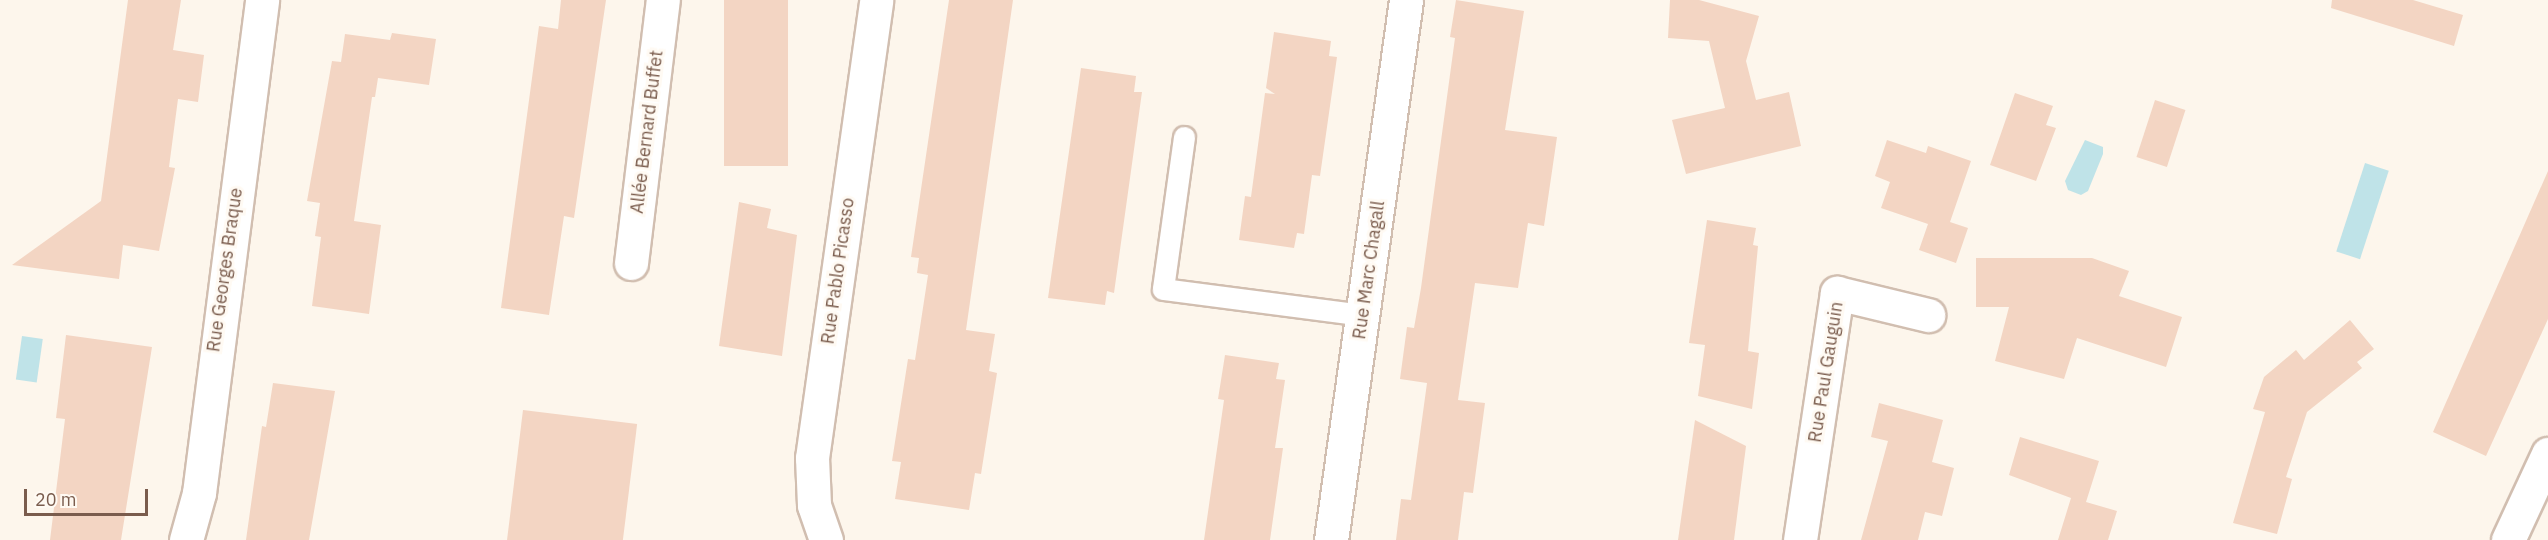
<!DOCTYPE html>
<html>
<head>
<meta charset="utf-8">
<style>
  body { margin:0 }
  #map { position:relative; width:2548px; height:540px; overflow:hidden; background:#fdf6ec; font-family:"IBM Plex Sans",sans-serif }
  div>[style] { position:absolute }
  [style*='--x'] { left:calc(var(--x)*1px); top:calc(var(--y)*1px); width:calc(var(--w)*1px); rotate:calc(var(--a)*1deg) }
  .water>* { inset:0; background:#bfe3e8; transform-origin:0 0 }
  .building>* { inset:0; background:#f3d5c3; transform-origin:0 0 }
  .roads { filter:drop-shadow(2px 0 #d1beb0) drop-shadow(-2px 0 #d1beb0) drop-shadow(0 2px #d1beb0) drop-shadow(0 -2px #d1beb0) }
  .lane>* { height:21px; margin:-10.5px; padding:0 10.5px; transform-origin:10.5px; border-radius:10.5px; background:#fff }
  .street>* { height:33px; margin:-16.5px; padding:0 16.5px; transform-origin:16.5px; border-radius:16.5px; background:#fff }
  span { translate:-50% -50%; white-space:nowrap; text-align:center; line-height:1.15; -webkit-text-stroke:6px #fffaf3; paint-order:stroke }
  .street-label { font-size:18px; color:#7a5c4d }
  .scale { position:absolute; left:24px; top:489px; width:124px; height:27px; box-sizing:border-box; border:3px solid #7a5c4d; border-top:0; padding-left:8px; font-size:18px; line-height:21px; white-space:nowrap; color:#7a5c4d; -webkit-text-stroke:4px #fffaf3; paint-order:stroke }
</style>
</head>
<body>
<div id="map">
  <div class="water">
    <div style="clip-path:polygon(2085px 140px,2103px 147px,2103px 154px,2088px 191px,2081px 195px,2068px 190px,2065px 181px)"></div>
    <div style="left:2365px;top:163px;width:25px;height:93px;rotate:18deg"></div>
    <div style="left:22px;top:336px;width:21px;height:44px;rotate:8deg"></div>
  </div>
  <div class="building">
    <div style="clip-path:polygon(128px 0,181px 0,173px 50px,204px 55px,198px 102px,178px 99px,169px 167px,175px 168px,159px 251px,123px 245px,119px 279px,12px 265px,101px 201px)"></div>
    <div style="clip-path:polygon(561px 0,606px 0,574px 218px,564px 216px,549px 315px,501px 308px,539px 26px,558px 29px)"></div>
    <div style="left:724px;top:0;width:64px;height:166px"></div>
    <div style="clip-path:polygon(949px 0,1013px 0,966px 330px,995px 334px,989px 371px,997px 373px,981px 474px,975px 473px,969px 510px,895px 499px,901px 462px,892px 461px,908px 359px,915px 360px,928px 275px,917px 273px,919px 258px,911px 257px)"></div>
    <div style="clip-path:polygon(1456px 0,1524px 11px,1505px 130px,1557px 137px,1544px 226px,1528px 223px,1518px 288px,1475px 283px,1458px 400px,1485px 403px,1473px 493px,1464px 492px,1458px 540px,1396px 540px,1401px 499px,1411px 500px,1427px 383px,1400px 379px,1407px 327px,1414px 328px,1421px 288px,1455px 38px,1450px 37px)"></div>
    <div style="clip-path:polygon(1670px 0,1699px 0,1759px 16px,1746px 61px,1756px 100px,1789px 92px,1801px 146px,1686px 174px,1672px 120px,1725px 108px,1709px 41px,1668px 38px)"></div>
    <div style="clip-path:polygon(2332px 0,2413px 0,2463px 15px,2454px 46px,2331px 8px)"></div>
    <div style="clip-path:polygon(1274px 32px,1331px 41px,1329px 56px,1337px 57px,1320px 176px,1312px 175px,1304px 234px,1297px 233px,1294px 248px,1239px 240px,1245px 196px,1251px 197px,1265px 93px,1275px 94px,1266px 88px)"></div>
    <div style="clip-path:polygon(392px 33px,436px 39px,429px 85px,378px 78px,375px 97px,372px 97px,354px 221px,381px 225px,369px 314px,312px 306px,321px 237px,315px 236px,320px 203px,307px 201px,332px 61px,341px 62px,345px 34px,390px 40px)"></div>
    <div style="clip-path:polygon(1081px 68px,1136px 76px,1134px 92px,1142px 92px,1114px 293px,1107px 291px,1105px 305px,1048px 298px)"></div>
    <div style="clip-path:polygon(2015px 93px,2053px 106px,2046px 125px,2056px 128px,2036px 181px,1990px 165px)"></div>
    <div style="left:2155px;top:100px;width:32px;height:60px;rotate:18deg"></div>
    <div style="clip-path:polygon(1887px 140px,1926px 153px,1928px 146px,1971px 161px,1950px 222px,1968px 228px,1956px 263px,1919px 250px,1928px 224px,1881px 208px,1890px 182px,1875px 176px)"></div>
    <div style="clip-path:polygon(2548px 171px,2548px 319px,2486px 456px,2433px 432px)"></div>
    <div style="clip-path:polygon(739px 202px,771px 209px,767px 228px,797px 235px,782px 356px,719px 346px)"></div>
    <div style="clip-path:polygon(1707px 220px,1756px 228px,1753px 245px,1758px 246px,1748px 351px,1759px 353px,1752px 409px,1698px 396px,1705px 345px,1689px 343px)"></div>
    <div style="clip-path:polygon(1976px 258px,2092px 258px,2129px 271px,2119px 296px,2182px 317px,2166px 367px,2077px 338px,2064px 379px,1995px 361px,2009px 307px,1976px 307px)"></div>
    <div style="clip-path:polygon(2350px 320px,2374px 349px,2357px 362px,2362px 368px,2307px 412px,2286px 477px,2292px 479px,2277px 534px,2233px 523px,2265px 412px,2253px 409px,2264px 377px,2296px 350px,2304px 360px)"></div>
    <div style="clip-path:polygon(66px 335px,152px 347px,121px 540px,50px 540px,65px 419px,56px 418px)"></div>
    <div style="clip-path:polygon(1225px 355px,1279px 363px,1276px 379px,1285px 380px,1275px 448px,1283px 448px,1270px 540px,1204px 540px,1224px 400px,1218px 399px)"></div>
    <div style="clip-path:polygon(273px 383px,335px 391px,309px 540px,246px 540px,262px 426px,266px 427px)"></div>
    <div style="clip-path:polygon(1879px 403px,1943px 420px,1932px 462px,1954px 468px,1942px 516px,1925px 512px,1918px 540px,1861px 540px,1888px 441px,1871px 437px)"></div>
    <div style="left:523px;top:410px;width:115px;height:131px;rotate:7deg"></div>
    <div style="clip-path:polygon(1695px 420px,1746px 446px,1734px 540px,1678px 540px)"></div>
    <div style="clip-path:polygon(2020px 437px,2099px 461px,2086px 502px,2117px 511px,2108px 540px,2058px 540px,2071px 498px,2009px 475px)"></div>
  </div>
  <div class="roads">
    <div class="lane">
      <div style="--x:1184;--y:137;--w:153;--a:97.9"></div>
      <div style="--x:1163;--y:289;--w:202;--a:7.4"></div>
    </div>
    <div class="street">
      <div style="--x:631;--y:263;--w:265;--a:-83.1"></div>
      <div style="--x:186;--y:540;--w:49;--a:-74.5"></div>
      <div style="--x:199;--y:493;--w:497;--a:-82.7"></div>
      <div style="--x:826;--y:540;--w:37;--a:-109"></div>
      <div style="--x:814;--y:505;--w:47;--a:-92.4"></div>
      <div style="--x:812;--y:458;--w:462;--a:-82"></div>
      <div style="--x:1331;--y:540;--w:545;--a:-82.09"></div>
      <div style="--x:1800;--y:540;--w:250;--a:-81.5"></div>
      <div style="--x:1837;--y:293;--w:94;--a:13.6"></div>
      <div style="--x:2508;--y:540;--w:95;--a:-65.1"></div>
    </div>
  </div>
  <div class="street-label">
    <span style="left:647px;top:132px;rotate:-83deg">Allée Bernard Buffet</span>
    <span style="left:225px;top:270px;rotate:-82deg">Rue Georges Braque</span>
    <span style="left:1369px;top:270px;rotate:-82deg">Rue Marc Chagall</span>
    <span style="left:838px;top:271px;rotate:-82deg">Rue Pablo Picasso</span>
    <span style="left:1826px;top:372px;rotate:-81deg">Rue Paul Gauguin</span>
  </div>
  <div class="scale">20 m</div>
</div>
</body>
</html>
